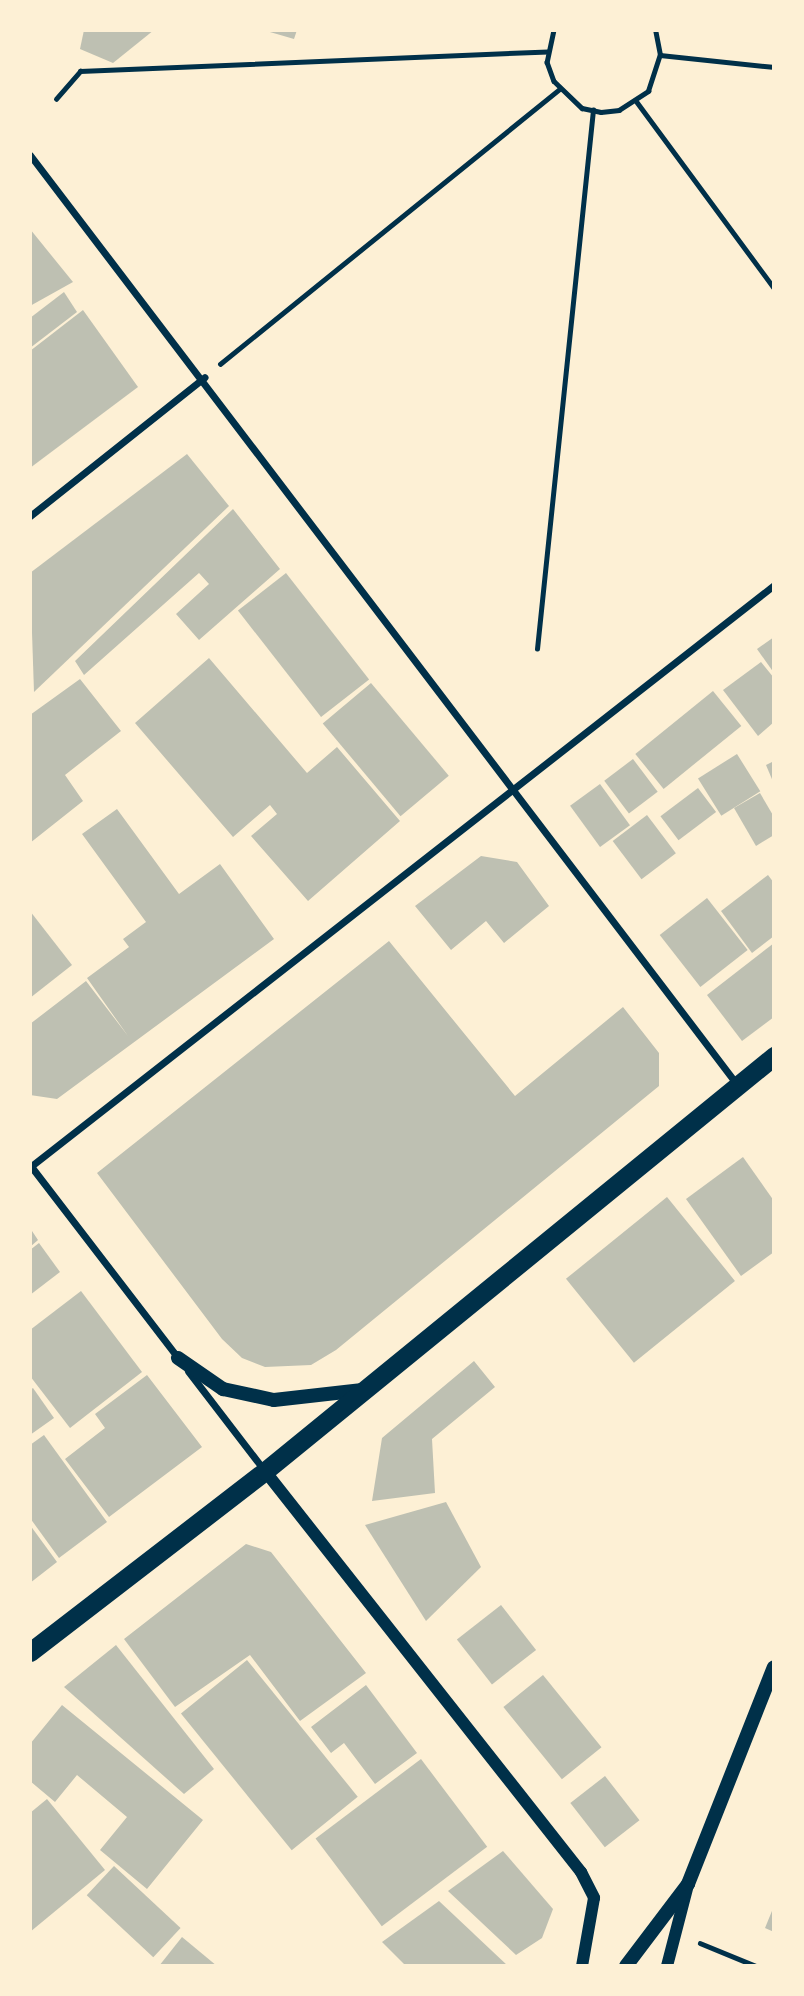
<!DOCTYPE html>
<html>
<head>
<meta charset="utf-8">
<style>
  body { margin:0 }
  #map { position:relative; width:804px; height:1996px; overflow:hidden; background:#fdf0d5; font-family:"Noto Serif",serif }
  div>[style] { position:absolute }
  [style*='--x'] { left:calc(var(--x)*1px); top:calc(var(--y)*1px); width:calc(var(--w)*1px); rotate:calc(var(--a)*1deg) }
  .building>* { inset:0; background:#bec0b2; transform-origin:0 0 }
  .path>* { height:4.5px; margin:-2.25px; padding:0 2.25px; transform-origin:2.25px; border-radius:2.25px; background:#003049 }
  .minor>* { height:7px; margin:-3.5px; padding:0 3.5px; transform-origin:3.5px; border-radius:3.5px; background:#003049 }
  .tertiary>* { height:12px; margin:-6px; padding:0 6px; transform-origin:6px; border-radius:6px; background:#003049 }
  .secondary>* { height:14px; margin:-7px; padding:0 7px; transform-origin:7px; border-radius:7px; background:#003049 }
  .trunk>* { height:19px; margin:-9.5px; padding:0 9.5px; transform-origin:9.5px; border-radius:9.5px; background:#003049 }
  span { translate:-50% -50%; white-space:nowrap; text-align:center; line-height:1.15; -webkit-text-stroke:5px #fdf0d5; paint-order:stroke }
  .frame { position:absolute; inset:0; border:32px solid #fdf0d5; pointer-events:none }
</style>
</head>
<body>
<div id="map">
  <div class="building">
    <div style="clip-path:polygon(84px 30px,154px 30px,113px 63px,80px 49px)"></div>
    <div style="clip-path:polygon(263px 30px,297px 30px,294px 39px)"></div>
    <div style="clip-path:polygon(30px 229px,73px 282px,30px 306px)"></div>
    <div style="clip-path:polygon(64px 292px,77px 312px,30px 348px,30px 318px)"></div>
    <div style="clip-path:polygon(83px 310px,138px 387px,30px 468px,30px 351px)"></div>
    <div style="clip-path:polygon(187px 454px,229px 506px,34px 692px,30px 573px)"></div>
    <div style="clip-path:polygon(233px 509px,280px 569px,199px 640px,176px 614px,209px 584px,199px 573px,84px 675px,75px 661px)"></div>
    <div style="left:286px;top:573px;width:135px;height:61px;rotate:52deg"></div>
    <div style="clip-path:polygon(774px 637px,774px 673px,757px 649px)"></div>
    <div style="clip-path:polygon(209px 658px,307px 773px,337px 747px,400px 821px,308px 901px,251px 836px,277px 814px,270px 805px,233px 837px,135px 723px)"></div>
    <div style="clip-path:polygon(761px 662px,774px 678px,774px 722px,758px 736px,723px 690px)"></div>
    <div style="clip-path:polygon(80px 679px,121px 731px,65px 775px,83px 801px,30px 843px,30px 715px)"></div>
    <div style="left:371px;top:683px;width:121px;height:63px;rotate:50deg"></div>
    <div style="left:713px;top:691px;width:45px;height:100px;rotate:51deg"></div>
    <div style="left:737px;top:754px;width:44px;height:46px;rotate:58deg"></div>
    <div style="left:633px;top:759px;width:41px;height:36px;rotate:53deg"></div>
    <div style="clip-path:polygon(774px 761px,774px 784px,766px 765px)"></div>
    <div style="left:600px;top:784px;width:51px;height:37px;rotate:54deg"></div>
    <div style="left:698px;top:788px;width:30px;height:47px;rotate:53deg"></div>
    <div style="clip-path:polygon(760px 793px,774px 817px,774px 835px,756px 846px,734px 808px)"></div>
    <div style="clip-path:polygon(117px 809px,179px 894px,220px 864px,274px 939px,57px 1099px,30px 1095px,30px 1024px,86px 981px,128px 1036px,87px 978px,129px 947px,123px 939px,146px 922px,82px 834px)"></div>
    <div style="left:647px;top:815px;width:48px;height:43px;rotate:53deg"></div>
    <div style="clip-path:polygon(481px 856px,517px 862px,549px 906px,504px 943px,486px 921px,451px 950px,415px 906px)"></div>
    <div style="clip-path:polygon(768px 875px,774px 883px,774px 936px,752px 953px,721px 911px)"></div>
    <div style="left:707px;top:898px;width:66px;height:60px;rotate:52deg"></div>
    <div style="clip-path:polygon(30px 911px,72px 965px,30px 998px)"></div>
    <div style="clip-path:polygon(389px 941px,515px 1096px,623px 1007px,659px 1053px,659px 1086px,336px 1350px,311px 1365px,265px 1367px,242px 1358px,222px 1339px,97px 1173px)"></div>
    <div style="clip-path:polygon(774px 943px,774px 1017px,742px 1041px,707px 995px)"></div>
    <div style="clip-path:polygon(743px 1157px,774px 1201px,774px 1252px,741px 1276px,686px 1199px)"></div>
    <div style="left:667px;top:1197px;width:108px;height:130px;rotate:51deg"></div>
    <div style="clip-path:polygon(30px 1228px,38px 1240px,30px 1247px)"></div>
    <div style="clip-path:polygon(39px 1243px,60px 1272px,30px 1295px,30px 1250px)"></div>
    <div style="clip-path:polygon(81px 1291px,142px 1372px,70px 1428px,30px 1376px,30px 1330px)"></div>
    <div style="clip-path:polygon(474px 1361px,495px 1387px,432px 1439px,435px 1493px,372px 1501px,382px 1438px)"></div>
    <div style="clip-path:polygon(147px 1375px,202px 1447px,109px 1517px,65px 1459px,105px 1428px,95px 1414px)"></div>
    <div style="clip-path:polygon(33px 1388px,54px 1418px,30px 1435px,30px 1390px)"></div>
    <div style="clip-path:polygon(44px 1435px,107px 1522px,59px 1558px,30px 1518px,30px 1445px)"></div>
    <div style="clip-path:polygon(446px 1502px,481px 1567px,426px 1621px,365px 1525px)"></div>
    <div style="clip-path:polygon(30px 1525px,57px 1562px,30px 1583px)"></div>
    <div style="clip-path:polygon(246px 1544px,271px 1552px,366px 1673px,300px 1721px,250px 1655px,175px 1707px,124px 1639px)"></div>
    <div style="left:501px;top:1605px;width:57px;height:56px;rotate:52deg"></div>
    <div style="clip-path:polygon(116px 1645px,214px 1769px,184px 1794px,64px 1687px)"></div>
    <div style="left:247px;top:1660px;width:176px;height:85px;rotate:51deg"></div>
    <div style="left:543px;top:1675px;width:93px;height:51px;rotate:51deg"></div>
    <div style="clip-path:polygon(366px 1685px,417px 1753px,375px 1784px,344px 1743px,331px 1753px,311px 1727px)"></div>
    <div style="clip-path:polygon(62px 1705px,203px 1820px,147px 1889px,100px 1850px,127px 1817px,77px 1775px,55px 1802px,30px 1781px,30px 1744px)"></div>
    <div style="left:421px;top:1759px;width:110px;height:132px;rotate:53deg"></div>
    <div style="left:605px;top:1776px;width:56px;height:44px;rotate:52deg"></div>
    <div style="clip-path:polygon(47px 1799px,105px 1870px,30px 1932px,30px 1813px)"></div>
    <div style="clip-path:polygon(503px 1851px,553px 1909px,542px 1938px,516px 1955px,448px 1891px)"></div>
    <div style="left:114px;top:1866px;width:91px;height:40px;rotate:43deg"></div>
    <div style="clip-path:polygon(439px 1901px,508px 1966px,406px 1966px,382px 1942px)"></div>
    <div style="clip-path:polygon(774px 1906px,774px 1932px,765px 1928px)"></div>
    <div style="clip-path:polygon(182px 1937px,217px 1966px,159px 1966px)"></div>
  </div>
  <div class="path">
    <div style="--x:554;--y:30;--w:33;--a:102"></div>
    <div style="--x:547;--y:62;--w:20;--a:70"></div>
    <div style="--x:554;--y:81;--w:39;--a:44"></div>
    <div style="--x:582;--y:108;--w:19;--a:12"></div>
    <div style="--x:601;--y:112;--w:18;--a:-6"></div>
    <div style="--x:619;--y:110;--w:35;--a:-33"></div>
    <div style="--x:648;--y:91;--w:38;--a:-72"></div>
    <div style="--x:660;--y:55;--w:25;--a:-101"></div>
    <div style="--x:660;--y:55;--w:115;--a:6"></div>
    <div style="--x:56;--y:99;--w:37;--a:-49"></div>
    <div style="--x:80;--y:71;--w:468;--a:-2.4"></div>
    <div style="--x:637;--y:102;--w:231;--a:53.6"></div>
    <div style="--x:220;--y:364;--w:437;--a:-39"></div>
    <div style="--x:537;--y:649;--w:542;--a:-84.07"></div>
    <div style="--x:700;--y:1943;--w:61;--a:22.3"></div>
  </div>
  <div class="minor">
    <div style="--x:30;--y:155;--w:1166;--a:52.74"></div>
    <div style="--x:30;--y:516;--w:223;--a:-38.5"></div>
    <div style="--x:30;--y:1165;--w:245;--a:52.5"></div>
    <div style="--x:30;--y:1167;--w:945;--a:-38.03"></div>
    <div style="--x:188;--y:1371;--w:125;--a:52.5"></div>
  </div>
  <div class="tertiary">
    <div style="--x:265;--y:1471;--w:511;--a:51.76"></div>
    <div style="--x:581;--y:1872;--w:29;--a:63"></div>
    <div style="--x:594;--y:1898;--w:69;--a:100"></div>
    <div style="--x:667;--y:1966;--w:84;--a:-75.5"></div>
  </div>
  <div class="secondary">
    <div style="--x:178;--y:1358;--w:55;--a:34.6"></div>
    <div style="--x:223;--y:1389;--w:52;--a:12.2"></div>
    <div style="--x:274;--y:1400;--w:89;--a:-6.5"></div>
    <div style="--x:626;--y:1966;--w:103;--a:-52.9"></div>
    <div style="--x:688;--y:1884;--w:233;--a:-68.4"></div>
  </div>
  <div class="trunk">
    <div style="--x:30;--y:1652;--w:297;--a:-37.6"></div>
    <div style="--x:265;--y:1471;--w:657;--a:-39.19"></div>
  </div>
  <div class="frame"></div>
</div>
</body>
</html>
